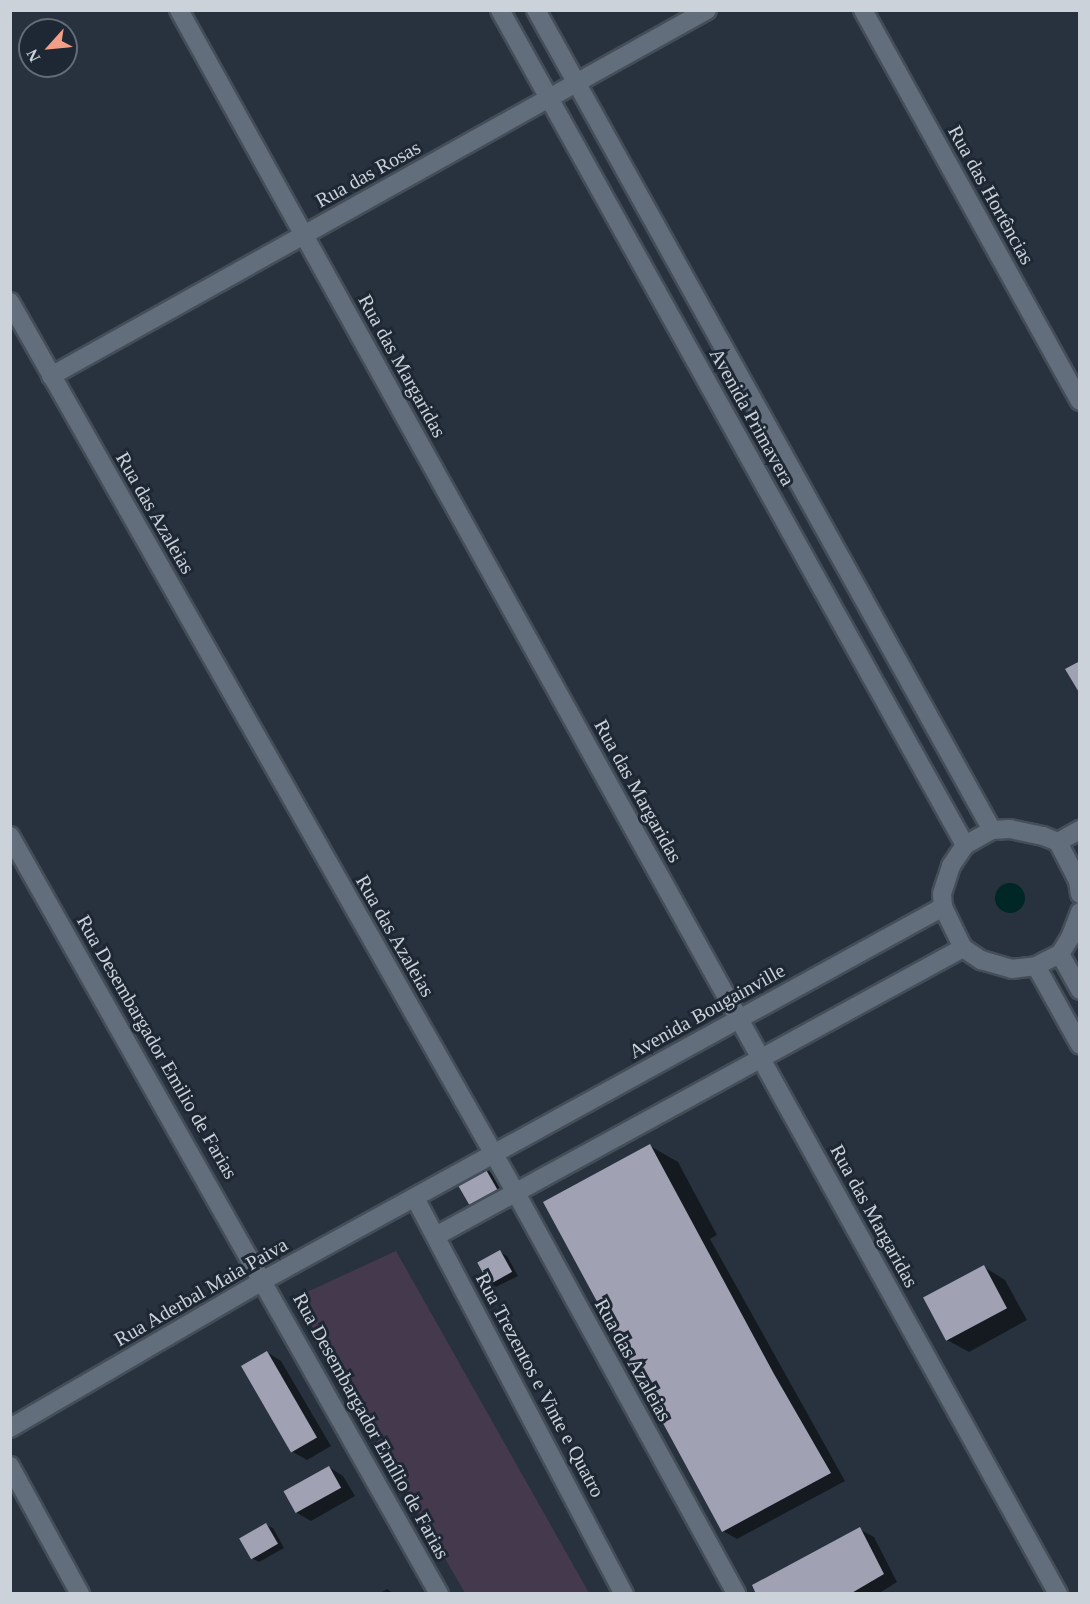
<!DOCTYPE html>
<html>
<head>
<meta charset="utf-8">
<style>
  body { margin:0 }
  #map { position:relative; width:1090px; height:1604px; overflow:hidden; background:#28323e; font-family:Georgia,serif }
  div>[style] { position:absolute }
  [style*='--x'] { left:calc(var(--x)*1px); top:calc(var(--y)*1px); width:calc(var(--w)*1px); rotate:calc(var(--a)*1deg) }
  .green>* { inset:0; background:#45394e }
  .water>* { inset:0; background:#002626 }
  .round { border-radius:50% }
  .shadow>* { inset:0; background:#0007 }
  .building>* { inset:0; background:#a0a1b3; transform-origin:0 0 }
  .roads { filter:drop-shadow(2px 0 #444e58) drop-shadow(-2px 0 #444e58) drop-shadow(0 2px #444e58) drop-shadow(0 -2px #444e58) }
  .minor>* { height:18px; margin:-9px; padding:0 9px; transform-origin:9px; border-radius:9px; background:#626e7c }
  span { translate:-50% -50%; white-space:nowrap; text-align:center; line-height:1.15; -webkit-text-stroke:6px #1e2834; paint-order:stroke }
  .street-label { font-size:20px; color:#cbd2da }
  .frame { position:absolute; inset:0; border:12px solid #cbd2da; pointer-events:none }
  .north { position:absolute; left:18px; top:18px; width:60px; height:60px; box-sizing:border-box; background:#1e2834; border:2px solid #636c76; border-radius:50%; rotate:243deg; font-size:16px; font-weight:700; line-height:24px; text-align:center; color:#cbd2da }
  .north::after { content:''; display:block; margin:auto; width:21px; height:27px; background:#f49e87; clip-path:polygon(50% 0,100% 100%,50% 72%,0 100%) }
</style>
</head>
<body>
<div id="map">
  <div class="green">
    <div style="clip-path:polygon(396px 1251px,589px 1593px,465px 1593px,294px 1298px)"></div>
  </div>
  <div class="water">
    <div class="round" style="left:995px;top:883px;width:30px;height:30px"></div>
  </div>
  <div class="shadow">
    <div style="clip-path:polygon(650px 1146px,678px 1162px,717px 1235px,710px 1239px,845px 1481px,737px 1539px,723px 1531px)"></div>
    <div style="clip-path:polygon(485px 1169px,500px 1178px,515px 1205px,489px 1219px,474px 1210px)"></div>
    <div style="clip-path:polygon(500px 1252px,507px 1256px,518px 1276px,496px 1287px,489px 1283px)"></div>
    <div style="clip-path:polygon(984px 1267px,1005px 1280px,1027px 1320px,969px 1352px,947px 1340px)"></div>
    <div style="clip-path:polygon(267px 1352px,281px 1361px,331px 1446px,307px 1460px,293px 1452px)"></div>
    <div style="clip-path:polygon(329px 1467px,343px 1476px,355px 1496px,311px 1521px,297px 1513px)"></div>
    <div style="clip-path:polygon(266px 1525px,273px 1528px,284px 1548px,259px 1562px,252px 1558px)"></div>
    <div style="clip-path:polygon(859px 1529px,874px 1537px,897px 1582px,878px 1594px,758px 1594px)"></div>
    <div style="clip-path:polygon(387px 1589px,394px 1594px,379px 1594px)"></div>
  </div>
  <div class="building">
    <div style="clip-path:polygon(1080px 661px,1080px 694px,1065px 669px)"></div>
    <div style="clip-path:polygon(650px 1144px,774px 1374px,831px 1473px,722px 1532px,543px 1202px)"></div>
    <div style="left:485px;top:1168px;width:34px;height:32px;rotate:60deg"></div>
    <div style="left:500px;top:1250px;width:25px;height:26px;rotate:61deg"></div>
    <div style="left:984px;top:1265px;width:49px;height:69px;rotate:62deg"></div>
    <div style="left:267px;top:1351px;width:100px;height:30px;rotate:60deg"></div>
    <div style="left:329px;top:1466px;width:25px;height:52px;rotate:61deg"></div>
    <div style="left:266px;top:1523px;width:24px;height:31px;rotate:60deg"></div>
    <div style="clip-path:polygon(860px 1527px,884px 1574px,850px 1594px,756px 1594px,752px 1585px)"></div>
  </div>
  <div class="roads">
    <div class="minor">
      <div style="--x:179;--y:10;--w:1812;--a:60.97"></div>
      <div style="--x:500;--y:10;--w:956;--a:60.89"></div>
      <div style="--x:536;--y:10;--w:938;--a:60.92"></div>
      <div style="--x:863;--y:10;--w:447;--a:61"></div>
      <div style="--x:10;--y:302;--w:1025;--a:60.41"></div>
      <div style="--x:516;--y:1193;--w:457;--a:61.2"></div>
      <div style="--x:51;--y:376;--w:751;--a:-29.16"></div>
      <div style="--x:10;--y:836;--w:871;--a:60.49"></div>
      <div style="--x:1058;--y:842;--w:25;--a:-29"></div>
      <div style="--x:1080;--y:894;--w:13;--a:-99"></div>
      <div style="--x:1078;--y:881;--w:44;--a:-117.1"></div>
      <div style="--x:1058;--y:842;--w:16;--a:-158"></div>
      <div style="--x:1043;--y:836;--w:34;--a:-168"></div>
      <div style="--x:1010;--y:829;--w:18;--a:177"></div>
      <div style="--x:992;--y:830;--w:31;--a:151"></div>
      <div style="--x:965;--y:845;--w:25;--a:124"></div>
      <div style="--x:951;--y:866;--w:29;--a:108"></div>
      <div style="--x:942;--y:894;--w:13;--a:86"></div>
      <div style="--x:943;--y:907;--w:46;--a:64"></div>
      <div style="--x:963;--y:948;--w:22;--a:34"></div>
      <div style="--x:981;--y:960;--w:32;--a:16"></div>
      <div style="--x:1012;--y:969;--w:24;--a:-7"></div>
      <div style="--x:1036;--y:966;--w:27;--a:-27"></div>
      <div style="--x:1060;--y:954;--w:19;--a:-58"></div>
      <div style="--x:1070;--y:938;--w:28;--a:-69"></div>
      <div style="--x:1060;--y:954;--w:41;--a:60.9"></div>
      <div style="--x:1036;--y:966;--w:90;--a:60.9"></div>
      <div style="--x:415;--y:1198;--w:448;--a:62.2"></div>
      <div style="--x:436;--y:1236;--w:601;--a:-28.66"></div>
      <div style="--x:10;--y:1428;--w:294;--a:-30.2"></div>
      <div style="--x:264;--y:1280;--w:775;--a:-28.78"></div>
      <div style="--x:10;--y:1466;--w:146;--a:61.3"></div>
    </div>
  </div>
  <div class="street-label">
    <span style="left:368px;top:174px;rotate:-29deg">Rua das Rosas</span>
    <span style="left:991px;top:195px;rotate:61deg">Rua das Hortências</span>
    <span style="left:402px;top:366px;rotate:61deg">Rua das Margaridas</span>
    <span style="left:752px;top:417px;rotate:61deg">Avenida Primavera</span>
    <span style="left:155px;top:513px;rotate:60deg">Rua das Azaleias</span>
    <span style="left:638px;top:791px;rotate:61deg">Rua das Margaridas</span>
    <span style="left:395px;top:936px;rotate:60deg">Rua das Azaleias</span>
    <span style="left:707px;top:1011px;rotate:-29deg">Avenida Bougainville</span>
    <span style="left:157px;top:1047px;rotate:60deg">Rua Desembargador Emilio de Farias</span>
    <span style="left:874px;top:1216px;rotate:61deg">Rua das Margaridas</span>
    <span style="left:201px;top:1292px;rotate:-30deg">Rua Aderbal Maia Paiva</span>
    <span style="left:633px;top:1360px;rotate:61deg">Rua das Azaleias</span>
    <span style="left:540px;top:1385px;rotate:62deg">Rua Trezentos e Vinte e Quatro</span>
    <span style="left:371px;top:1426px;rotate:61deg">Rua Desembargador Emílio de Farias</span>
  </div>
  <div class="frame"></div>
  <div class="north">N</div>
</div>
</body>
</html>
